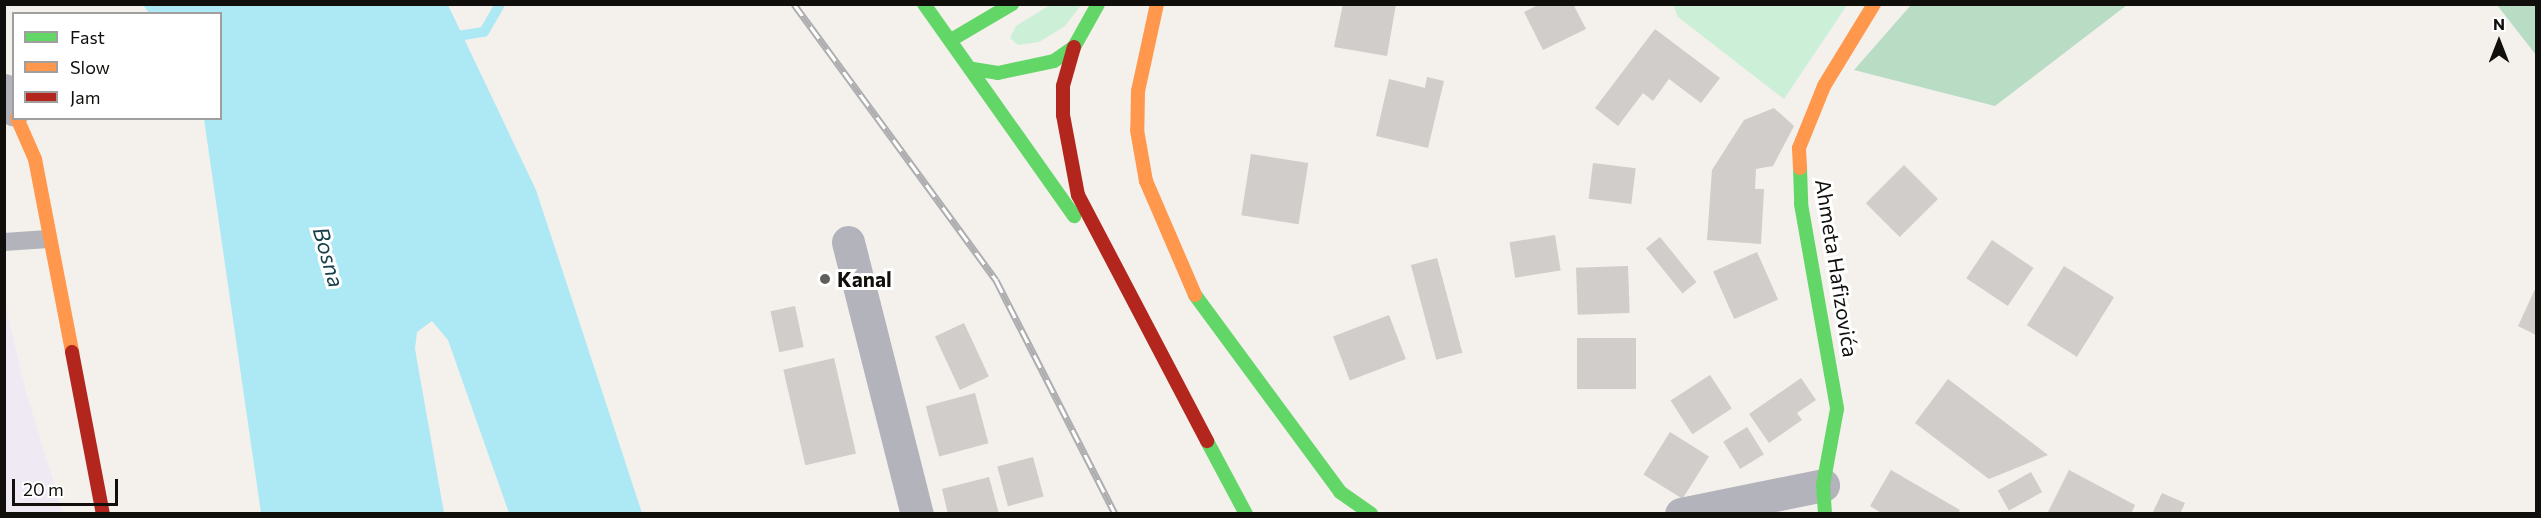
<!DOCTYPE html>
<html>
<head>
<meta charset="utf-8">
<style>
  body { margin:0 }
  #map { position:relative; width:2541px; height:518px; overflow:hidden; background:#f4f0ec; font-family:Commissioner,sans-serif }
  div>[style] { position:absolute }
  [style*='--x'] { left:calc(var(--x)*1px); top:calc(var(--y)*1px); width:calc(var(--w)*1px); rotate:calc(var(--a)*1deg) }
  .industrial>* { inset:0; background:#efe9f4 }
  .green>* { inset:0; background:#ccefd8 }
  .forest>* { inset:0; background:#b9dcc5 }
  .water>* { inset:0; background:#ade8f5 }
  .stream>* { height:10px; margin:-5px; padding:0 5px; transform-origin:5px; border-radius:5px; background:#ade8f5 }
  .building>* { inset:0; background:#d0cdca; transform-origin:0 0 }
  .lane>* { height:18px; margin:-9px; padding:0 9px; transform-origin:9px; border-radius:9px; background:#b3b3bb }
  .street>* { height:33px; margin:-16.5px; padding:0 16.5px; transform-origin:16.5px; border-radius:16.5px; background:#b3b3bb }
  .fast>* { height:14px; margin:-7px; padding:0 7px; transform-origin:7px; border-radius:7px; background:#63d668 }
  .slow>* { height:14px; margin:-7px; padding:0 7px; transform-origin:7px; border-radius:7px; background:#ff974d }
  .jam>* { height:14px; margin:-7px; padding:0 7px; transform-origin:7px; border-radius:7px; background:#b3261e }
  .rail>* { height:7px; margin-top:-3.5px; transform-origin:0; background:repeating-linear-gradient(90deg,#fff 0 14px,#aeadaf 0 28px); box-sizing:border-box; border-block:2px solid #aeadaf }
  .dots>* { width:16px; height:16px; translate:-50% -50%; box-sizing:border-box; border:3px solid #fff; border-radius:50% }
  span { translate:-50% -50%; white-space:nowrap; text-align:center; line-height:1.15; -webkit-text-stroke:6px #fff; paint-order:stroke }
  .street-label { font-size:21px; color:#110f0c }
  .poi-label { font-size:21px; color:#110f0c; font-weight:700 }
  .left { translate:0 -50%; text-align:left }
  .water-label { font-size:22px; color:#184049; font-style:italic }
  .frame { position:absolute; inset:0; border:6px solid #110f0c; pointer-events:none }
  .legend { position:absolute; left:12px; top:12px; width:210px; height:108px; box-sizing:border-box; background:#fff; border:2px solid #a09f9e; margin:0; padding:8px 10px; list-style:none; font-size:18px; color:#110f0c }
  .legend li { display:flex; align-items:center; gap:12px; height:30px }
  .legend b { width:30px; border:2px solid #a09f9e }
  .north { position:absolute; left:2469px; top:12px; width:60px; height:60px; -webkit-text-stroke:4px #fff; paint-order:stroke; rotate:0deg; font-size:16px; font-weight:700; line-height:24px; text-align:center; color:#110f0c }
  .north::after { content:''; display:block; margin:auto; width:21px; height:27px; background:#110f0c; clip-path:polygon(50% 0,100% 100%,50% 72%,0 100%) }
  .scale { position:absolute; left:12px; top:479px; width:106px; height:27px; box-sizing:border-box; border:3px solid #110f0c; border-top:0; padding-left:8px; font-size:18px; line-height:21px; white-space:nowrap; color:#110f0c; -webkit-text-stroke:4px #fff; paint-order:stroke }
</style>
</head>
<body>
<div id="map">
  <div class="industrial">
    <div style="clip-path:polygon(4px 299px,26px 392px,63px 513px,5px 513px)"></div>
  </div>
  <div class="green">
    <div style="clip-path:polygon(1050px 5px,1081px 5px,1065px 26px,1039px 42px,1018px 45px,1010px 38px,1016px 26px)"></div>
    <div style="clip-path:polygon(1673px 5px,1847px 5px,1784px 99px,1678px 17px)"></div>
  </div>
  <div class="forest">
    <div style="clip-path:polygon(1911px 5px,1911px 4px,2127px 5px,1995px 106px,1854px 70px)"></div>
    <div style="clip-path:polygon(2497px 5px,2536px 5px,2536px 55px)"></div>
  </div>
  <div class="water">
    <div style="clip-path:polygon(143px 5px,448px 5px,536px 190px,642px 513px,509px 513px,448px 340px,432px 321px,417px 332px,415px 349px,444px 513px,261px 513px,204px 119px,220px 118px,220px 14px,149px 13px)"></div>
  </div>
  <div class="stream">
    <div style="--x:451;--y:37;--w:33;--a:-9"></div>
    <div style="--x:484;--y:32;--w:32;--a:-60"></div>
  </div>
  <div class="building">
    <div style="clip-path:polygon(1343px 4px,1396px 4px,1387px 56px,1334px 47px)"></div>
    <div style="clip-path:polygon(1540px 4px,1573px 4px,1586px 29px,1543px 50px,1524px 12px)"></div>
    <div style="clip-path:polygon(1655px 29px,1720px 78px,1701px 103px,1669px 79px,1653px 101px,1643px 93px,1618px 126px,1595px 108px)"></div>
    <div style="clip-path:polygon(1427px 77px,1444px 81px,1428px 148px,1376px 136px,1389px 79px,1425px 88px)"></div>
    <div style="clip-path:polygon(1774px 108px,1794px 126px,1773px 166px,1756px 169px,1755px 189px,1764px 189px,1761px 244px,1707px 240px,1712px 170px,1744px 120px)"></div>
    <div style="left:1251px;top:154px;width:58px;height:62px;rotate:9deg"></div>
    <div style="left:1593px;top:163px;width:43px;height:36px;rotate:7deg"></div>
    <div style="left:1904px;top:165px;width:48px;height:54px;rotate:45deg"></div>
    <div style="left:1555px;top:235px;width:36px;height:46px;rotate:81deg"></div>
    <div style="left:1660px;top:237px;width:58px;height:18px;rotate:51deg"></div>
    <div style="left:1992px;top:240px;width:50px;height:46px;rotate:34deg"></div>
    <div style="left:1757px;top:252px;width:52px;height:48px;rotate:66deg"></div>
    <div style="left:1437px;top:258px;width:98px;height:27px;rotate:75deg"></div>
    <div style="left:1628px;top:266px;width:47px;height:52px;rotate:88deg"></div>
    <div style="left:2064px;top:266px;width:59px;height:70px;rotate:32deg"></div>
    <div style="clip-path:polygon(2536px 287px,2536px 335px,2518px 326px)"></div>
    <div style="left:795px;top:306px;width:42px;height:25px;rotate:78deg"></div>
    <div style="left:1389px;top:315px;width:47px;height:60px;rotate:69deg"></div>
    <div style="left:964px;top:323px;width:59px;height:32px;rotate:65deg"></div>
    <div style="left:1577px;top:338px;width:59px;height:51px"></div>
    <div style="left:834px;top:358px;width:98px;height:52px;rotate:77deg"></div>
    <div style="left:1710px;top:375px;width:40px;height:47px;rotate:57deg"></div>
    <div style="clip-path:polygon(1801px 378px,1816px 400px,1797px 413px,1802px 420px,1769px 443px,1749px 414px)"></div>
    <div style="clip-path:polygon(1948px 379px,2048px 455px,1989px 479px,1915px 423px)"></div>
    <div style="left:975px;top:393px;width:52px;height:51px;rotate:75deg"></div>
    <div style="left:1747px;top:427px;width:32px;height:28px;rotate:58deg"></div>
    <div style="left:1670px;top:432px;width:46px;height:50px;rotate:32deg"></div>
    <div style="left:1033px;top:457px;width:41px;height:37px;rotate:75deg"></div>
    <div style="clip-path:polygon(1891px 470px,1960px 510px,1958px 514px,1883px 514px,1870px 506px)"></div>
    <div style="clip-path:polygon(2069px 470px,2135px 505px,2131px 514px,2047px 514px)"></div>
    <div style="left:2031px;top:472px;width:23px;height:38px;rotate:61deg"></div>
    <div style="clip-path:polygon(989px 477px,999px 514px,948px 514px,942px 489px)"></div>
    <div style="clip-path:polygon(2162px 493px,2185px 503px,2180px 514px,2152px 514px)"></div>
  </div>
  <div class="lane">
    <div style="--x:4;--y:242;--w:44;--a:-3.9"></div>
  </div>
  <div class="street">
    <div style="--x:4;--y:90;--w:22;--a:63"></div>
    <div style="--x:848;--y:242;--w:281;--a:75.8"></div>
    <div style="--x:1681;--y:514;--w:145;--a:-11.5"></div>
  </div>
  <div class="fast">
    <div style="--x:924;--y:4;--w:260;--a:54.7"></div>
    <div style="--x:951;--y:40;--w:71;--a:-30.5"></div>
    <div style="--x:973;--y:69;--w:25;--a:9"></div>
    <div style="--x:998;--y:73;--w:57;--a:-12.1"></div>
    <div style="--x:1054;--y:61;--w:24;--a:-35"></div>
    <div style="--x:1074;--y:47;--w:49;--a:-60.8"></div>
    <div style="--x:1800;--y:168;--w:36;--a:88"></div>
    <div style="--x:1801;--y:204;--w:208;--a:80"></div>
    <div style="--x:1837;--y:409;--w:77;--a:100.4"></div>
    <div style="--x:1823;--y:485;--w:29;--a:86"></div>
    <div style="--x:1195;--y:295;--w:245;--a:53.6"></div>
    <div style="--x:1340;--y:492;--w:38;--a:35"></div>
    <div style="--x:1207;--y:441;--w:83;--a:61.9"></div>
  </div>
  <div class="slow">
    <div style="--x:1157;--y:4;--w:89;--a:102.3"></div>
    <div style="--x:1138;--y:91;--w:39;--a:91"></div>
    <div style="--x:1137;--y:130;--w:52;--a:80"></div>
    <div style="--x:1146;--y:181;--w:124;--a:66.7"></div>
    <div style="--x:17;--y:118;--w:45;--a:66.3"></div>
    <div style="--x:35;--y:159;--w:197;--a:79.1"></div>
    <div style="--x:1800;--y:168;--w:20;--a:-93"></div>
    <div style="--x:1799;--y:148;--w:67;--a:-68"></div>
    <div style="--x:1824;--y:86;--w:96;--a:-58.6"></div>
  </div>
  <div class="jam">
    <div style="--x:1074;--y:47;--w:41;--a:105.8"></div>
    <div style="--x:1063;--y:86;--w:29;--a:90"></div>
    <div style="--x:1063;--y:115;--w:81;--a:79.4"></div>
    <div style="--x:1078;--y:195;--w:278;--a:62.3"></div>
    <div style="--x:72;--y:352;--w:165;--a:79.2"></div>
  </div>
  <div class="rail">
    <div style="--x:794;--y:4;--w:342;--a:53.8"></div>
    <div style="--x:996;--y:280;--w:263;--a:63"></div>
  </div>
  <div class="dots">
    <div style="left:825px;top:279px;background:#605e5a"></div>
  </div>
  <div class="street-label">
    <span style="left:1837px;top:268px;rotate:81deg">Ahmeta Hafizovića</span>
  </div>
  <div class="poi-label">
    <span class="left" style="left:837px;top:279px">Kanal</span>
  </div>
  <div class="water-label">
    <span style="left:329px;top:257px;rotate:74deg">Bosna</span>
  </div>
  <div class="frame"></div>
  <ul class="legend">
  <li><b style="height:8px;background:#63d668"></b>Fast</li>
  <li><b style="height:8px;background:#ff974d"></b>Slow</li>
  <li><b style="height:8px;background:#b3261e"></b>Jam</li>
  </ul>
  <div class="north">N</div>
  <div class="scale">20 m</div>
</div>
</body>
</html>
